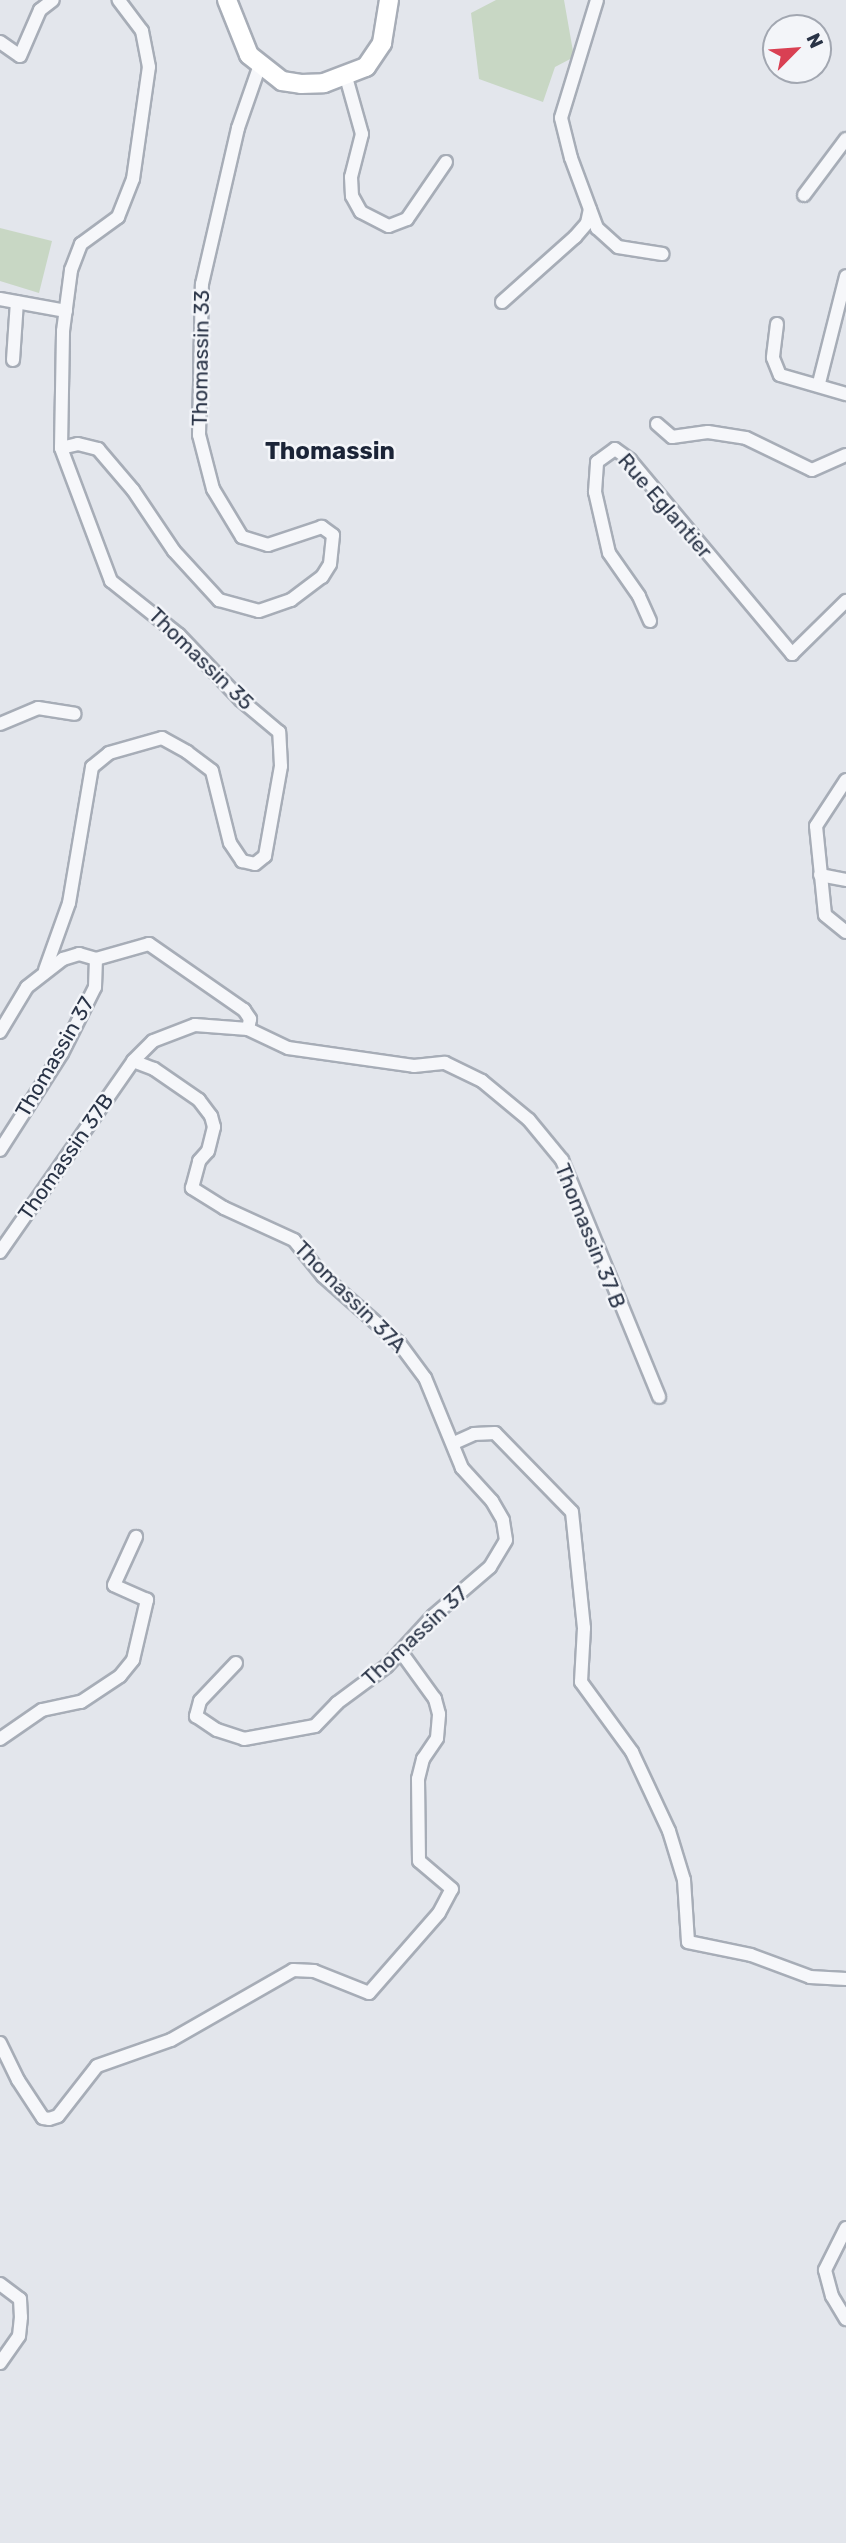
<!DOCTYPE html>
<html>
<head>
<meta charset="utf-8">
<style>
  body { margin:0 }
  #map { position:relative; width:846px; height:2543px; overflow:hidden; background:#e3e6ec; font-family:Rubik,sans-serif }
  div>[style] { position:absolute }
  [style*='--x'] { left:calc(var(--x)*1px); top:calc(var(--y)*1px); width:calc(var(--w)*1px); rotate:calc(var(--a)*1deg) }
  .green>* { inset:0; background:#c8d7c4 }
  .roads { filter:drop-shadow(2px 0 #a7adb7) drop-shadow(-2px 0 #a7adb7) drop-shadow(0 2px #a7adb7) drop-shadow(0 -2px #a7adb7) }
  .minor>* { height:12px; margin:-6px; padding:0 6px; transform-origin:6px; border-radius:6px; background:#f6f7fa }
  .secondary>* { height:18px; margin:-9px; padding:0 9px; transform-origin:9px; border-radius:9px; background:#fff }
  span { translate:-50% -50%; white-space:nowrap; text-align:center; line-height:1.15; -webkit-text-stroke:5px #f3f5f9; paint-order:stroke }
  .street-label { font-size:21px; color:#293346 }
  .quarter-label { font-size:24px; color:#1b2437; font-weight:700 }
  .north { position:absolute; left:762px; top:14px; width:70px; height:70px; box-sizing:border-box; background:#f3f5f9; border:2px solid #a2a7b1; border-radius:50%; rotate:65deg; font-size:19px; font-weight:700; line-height:28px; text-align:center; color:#293346 }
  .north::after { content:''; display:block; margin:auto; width:24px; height:32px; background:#d94053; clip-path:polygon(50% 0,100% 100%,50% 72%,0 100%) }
</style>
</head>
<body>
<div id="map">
  <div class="green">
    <div style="clip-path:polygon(496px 0,564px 0,574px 57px,555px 67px,543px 102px,479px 79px,471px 13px)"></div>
    <div style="clip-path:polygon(0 228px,52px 241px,39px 293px,0 281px)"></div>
  </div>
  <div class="roads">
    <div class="minor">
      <div style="--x:597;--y:0;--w:123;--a:107"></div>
      <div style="--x:561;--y:118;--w:41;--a:76"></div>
      <div style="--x:571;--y:158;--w:75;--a:69.6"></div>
      <div style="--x:597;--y:228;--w:28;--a:42"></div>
      <div style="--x:618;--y:247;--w:45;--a:9"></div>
      <div style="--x:0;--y:42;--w:24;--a:35"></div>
      <div style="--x:20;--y:56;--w:50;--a:-66.5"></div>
      <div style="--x:40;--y:10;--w:16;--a:-38"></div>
      <div style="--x:346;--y:77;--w:59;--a:74.3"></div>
      <div style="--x:362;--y:134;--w:44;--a:104.3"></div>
      <div style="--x:351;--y:177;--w:19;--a:87"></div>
      <div style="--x:352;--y:196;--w:18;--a:61"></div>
      <div style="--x:361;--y:212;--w:31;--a:27"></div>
      <div style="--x:389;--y:226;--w:19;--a:-21"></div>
      <div style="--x:407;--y:219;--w:69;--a:-55.6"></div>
      <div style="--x:804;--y:195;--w:70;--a:-53.1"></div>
      <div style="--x:0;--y:299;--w:67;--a:10.3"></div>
      <div style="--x:502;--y:302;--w:98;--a:-41.7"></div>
      <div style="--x:575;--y:237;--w:18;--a:-49"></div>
      <div style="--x:587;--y:223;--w:14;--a:-78"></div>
      <div style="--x:777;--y:324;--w:34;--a:97"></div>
      <div style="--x:773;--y:358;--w:18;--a:68"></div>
      <div style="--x:780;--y:375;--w:69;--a:16.1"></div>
      <div style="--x:13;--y:360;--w:58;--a:-86.1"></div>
      <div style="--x:819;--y:383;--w:110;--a:-75.8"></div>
      <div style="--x:657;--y:424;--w:20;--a:41"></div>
      <div style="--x:672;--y:437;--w:36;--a:-8"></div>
      <div style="--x:708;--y:432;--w:38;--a:9"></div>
      <div style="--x:746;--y:438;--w:73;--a:25.9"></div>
      <div style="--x:812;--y:470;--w:37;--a:-24"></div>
      <div style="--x:61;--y:448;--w:17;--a:-13"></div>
      <div style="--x:78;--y:444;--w:21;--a:14"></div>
      <div style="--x:98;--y:449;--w:54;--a:49.5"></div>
      <div style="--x:133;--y:490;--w:73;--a:56.1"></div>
      <div style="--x:174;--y:551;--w:67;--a:47.4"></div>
      <div style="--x:219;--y:600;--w:41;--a:15.4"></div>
      <div style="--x:259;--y:611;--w:34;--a:-19"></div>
      <div style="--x:291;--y:600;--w:39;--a:-37"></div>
      <div style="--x:322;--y:577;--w:15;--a:-58"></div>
      <div style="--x:330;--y:564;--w:29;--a:-84"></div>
      <div style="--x:333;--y:535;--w:14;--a:-144"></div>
      <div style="--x:322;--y:527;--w:57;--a:161.6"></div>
      <div style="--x:268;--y:545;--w:27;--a:-163"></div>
      <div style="--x:242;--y:537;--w:56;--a:-121.1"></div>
      <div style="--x:213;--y:489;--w:56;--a:-104.5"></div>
      <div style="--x:199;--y:435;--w:151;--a:-88.9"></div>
      <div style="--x:202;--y:284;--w:160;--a:-77"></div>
      <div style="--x:238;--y:128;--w:67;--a:-70.8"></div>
      <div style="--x:650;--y:621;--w:27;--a:-114"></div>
      <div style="--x:639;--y:596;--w:52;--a:-124.9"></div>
      <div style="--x:609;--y:553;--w:63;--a:-102.9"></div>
      <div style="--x:595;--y:492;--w:30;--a:-86"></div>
      <div style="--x:597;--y:462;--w:22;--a:-36"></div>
      <div style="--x:615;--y:449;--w:19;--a:36"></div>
      <div style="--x:630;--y:460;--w:253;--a:50.1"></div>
      <div style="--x:792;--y:654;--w:76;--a:-44.5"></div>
      <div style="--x:0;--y:724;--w:41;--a:-22.8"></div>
      <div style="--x:38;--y:708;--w:37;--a:9"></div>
      <div style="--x:846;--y:780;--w:55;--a:123.1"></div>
      <div style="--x:816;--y:826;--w:89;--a:84.2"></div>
      <div style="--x:825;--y:915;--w:27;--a:39"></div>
      <div style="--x:820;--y:875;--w:26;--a:11"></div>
      <div style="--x:45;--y:970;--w:71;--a:-70.3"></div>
      <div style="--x:69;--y:903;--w:138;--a:-80.4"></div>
      <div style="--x:92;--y:767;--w:22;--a:-39"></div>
      <div style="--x:109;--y:753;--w:55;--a:-15.8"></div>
      <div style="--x:162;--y:738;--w:29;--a:29"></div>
      <div style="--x:187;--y:752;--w:31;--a:37"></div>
      <div style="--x:212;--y:771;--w:74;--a:76"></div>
      <div style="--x:230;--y:843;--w:22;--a:56"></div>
      <div style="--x:242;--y:861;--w:13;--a:13"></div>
      <div style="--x:255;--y:864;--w:13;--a:-39"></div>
      <div style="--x:265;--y:856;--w:91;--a:-79.9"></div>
      <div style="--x:281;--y:766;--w:34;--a:-93"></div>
      <div style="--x:279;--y:732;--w:50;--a:-139.9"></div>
      <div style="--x:241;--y:700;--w:90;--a:-133.6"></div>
      <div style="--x:179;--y:635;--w:87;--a:-141.5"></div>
      <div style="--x:111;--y:581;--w:142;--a:-110.6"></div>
      <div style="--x:61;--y:448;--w:117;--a:-89"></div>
      <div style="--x:63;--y:331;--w:62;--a:-82.5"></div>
      <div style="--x:71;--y:270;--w:28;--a:-69"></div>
      <div style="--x:81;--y:244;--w:46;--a:-36.1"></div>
      <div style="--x:118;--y:217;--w:41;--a:-68.5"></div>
      <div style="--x:133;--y:179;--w:113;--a:-81.9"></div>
      <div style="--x:149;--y:67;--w:37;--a:-101"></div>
      <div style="--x:142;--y:31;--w:39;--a:-127"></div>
      <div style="--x:0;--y:1032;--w:52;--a:-59"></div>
      <div style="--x:27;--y:987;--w:46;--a:-37.9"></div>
      <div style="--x:63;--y:959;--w:17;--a:-17"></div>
      <div style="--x:79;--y:954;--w:18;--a:16"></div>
      <div style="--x:96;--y:959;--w:55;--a:-15.8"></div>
      <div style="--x:149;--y:944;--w:116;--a:34.8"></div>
      <div style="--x:244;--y:1010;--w:11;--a:56"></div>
      <div style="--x:250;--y:1019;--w:10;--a:101"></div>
      <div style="--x:248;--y:1029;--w:44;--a:25.4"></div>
      <div style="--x:288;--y:1048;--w:127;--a:8.1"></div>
      <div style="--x:414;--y:1066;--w:31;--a:-6"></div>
      <div style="--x:445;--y:1063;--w:41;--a:25.9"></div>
      <div style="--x:482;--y:1081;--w:61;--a:39.7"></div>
      <div style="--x:529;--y:1120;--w:52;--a:50.5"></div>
      <div style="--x:562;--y:1160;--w:256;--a:67.7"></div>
      <div style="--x:0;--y:1150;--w:115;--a:-57.4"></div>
      <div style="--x:62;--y:1053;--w:74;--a:-63.4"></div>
      <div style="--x:95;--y:987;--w:28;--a:-88"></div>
      <div style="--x:0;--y:1252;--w:233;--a:-55.1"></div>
      <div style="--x:454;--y:1443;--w:22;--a:-24"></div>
      <div style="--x:474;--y:1434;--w:21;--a:-3"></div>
      <div style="--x:495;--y:1433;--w:110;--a:45.7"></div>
      <div style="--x:572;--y:1512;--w:117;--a:84.1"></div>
      <div style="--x:584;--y:1628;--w:54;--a:93.2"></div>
      <div style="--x:581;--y:1682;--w:87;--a:53.9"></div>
      <div style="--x:632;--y:1752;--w:87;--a:64.9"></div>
      <div style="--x:669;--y:1831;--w:51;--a:73"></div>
      <div style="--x:684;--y:1880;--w:62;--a:86.3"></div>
      <div style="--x:688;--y:1942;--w:64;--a:11.7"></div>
      <div style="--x:751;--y:1955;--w:63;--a:20.4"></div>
      <div style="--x:810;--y:1977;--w:36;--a:3"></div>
      <div style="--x:236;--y:1663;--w:52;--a:133.5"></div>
      <div style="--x:200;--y:1701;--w:16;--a:105"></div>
      <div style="--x:196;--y:1716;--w:25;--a:34"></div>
      <div style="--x:217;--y:1730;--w:28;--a:18"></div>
      <div style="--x:244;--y:1739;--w:72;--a:-10.4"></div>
      <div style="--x:315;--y:1726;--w:32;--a:-46"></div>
      <div style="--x:337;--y:1703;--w:62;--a:-36.5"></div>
      <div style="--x:387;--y:1666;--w:68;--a:-47.4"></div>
      <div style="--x:433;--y:1616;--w:75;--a:-40.7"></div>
      <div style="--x:490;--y:1567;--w:31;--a:-59"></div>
      <div style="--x:506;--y:1540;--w:20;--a:-99"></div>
      <div style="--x:503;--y:1520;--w:22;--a:-120"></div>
      <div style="--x:492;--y:1501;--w:45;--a:-132.3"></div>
      <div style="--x:462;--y:1468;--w:97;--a:-112.3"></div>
      <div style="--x:425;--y:1378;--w:44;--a:-126.6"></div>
      <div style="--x:399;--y:1343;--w:101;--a:-138.6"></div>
      <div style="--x:323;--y:1276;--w:46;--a:-128.9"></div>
      <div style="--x:294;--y:1240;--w:77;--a:-155.4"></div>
      <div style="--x:224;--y:1208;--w:38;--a:-148"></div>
      <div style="--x:192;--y:1188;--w:28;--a:-75"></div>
      <div style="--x:199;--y:1161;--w:13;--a:-48"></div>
      <div style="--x:208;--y:1151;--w:25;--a:-76"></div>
      <div style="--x:214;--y:1127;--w:11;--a:-105"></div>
      <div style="--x:211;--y:1116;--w:20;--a:-127"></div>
      <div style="--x:199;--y:1100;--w:55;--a:-145.4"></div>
      <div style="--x:154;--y:1069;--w:22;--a:-159"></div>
      <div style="--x:133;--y:1061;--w:28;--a:-45"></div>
      <div style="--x:153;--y:1041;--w:45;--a:-20.9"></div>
      <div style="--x:195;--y:1025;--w:53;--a:4.3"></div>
      <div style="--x:0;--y:1739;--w:51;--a:-34.6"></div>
      <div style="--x:42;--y:1710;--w:40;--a:-12"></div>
      <div style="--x:81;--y:1702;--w:47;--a:-33.7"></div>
      <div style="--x:120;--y:1676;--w:21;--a:-51"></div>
      <div style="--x:133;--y:1660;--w:62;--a:-76.9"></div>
      <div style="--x:147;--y:1600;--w:36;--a:-156"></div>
      <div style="--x:114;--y:1585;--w:53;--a:-65.4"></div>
      <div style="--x:0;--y:2043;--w:41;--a:64.1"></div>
      <div style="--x:18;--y:2080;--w:45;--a:56.7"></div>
      <div style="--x:43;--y:2118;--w:6;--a:9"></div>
      <div style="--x:49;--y:2119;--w:9;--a:-18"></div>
      <div style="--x:58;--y:2116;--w:63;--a:-52"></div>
      <div style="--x:97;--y:2066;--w:78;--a:-19.4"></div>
      <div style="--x:171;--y:2040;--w:141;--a:-29.8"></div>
      <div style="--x:293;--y:1970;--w:21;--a:3"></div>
      <div style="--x:314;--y:1971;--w:59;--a:21.8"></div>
      <div style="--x:369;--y:1993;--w:106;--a:-48.8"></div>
      <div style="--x:439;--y:1913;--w:27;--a:-62"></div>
      <div style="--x:452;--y:1889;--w:43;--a:-139.7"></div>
      <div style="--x:419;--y:1861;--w:82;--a:-90.7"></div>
      <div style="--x:418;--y:1779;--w:21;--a:-76"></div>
      <div style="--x:423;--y:1759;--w:25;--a:-56"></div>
      <div style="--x:437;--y:1738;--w:24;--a:-85"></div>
      <div style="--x:439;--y:1714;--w:16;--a:-105"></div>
      <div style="--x:435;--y:1699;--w:58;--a:-125.9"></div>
      <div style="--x:846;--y:2228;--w:47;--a:116.6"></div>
      <div style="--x:825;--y:2270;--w:27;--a:75"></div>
      <div style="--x:832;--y:2296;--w:27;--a:59"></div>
      <div style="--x:0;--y:2284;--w:25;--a:37"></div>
      <div style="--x:20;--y:2299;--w:18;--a:87"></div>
      <div style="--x:21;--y:2317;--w:19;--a:96"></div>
      <div style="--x:19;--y:2336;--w:33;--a:125"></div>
    </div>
    <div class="secondary">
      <div style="--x:227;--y:0;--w:59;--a:68.2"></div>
      <div style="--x:249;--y:55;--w:42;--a:38.2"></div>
      <div style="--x:282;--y:81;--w:19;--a:9"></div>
      <div style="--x:301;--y:84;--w:23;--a:-2"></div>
      <div style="--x:324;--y:83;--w:45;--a:-20.9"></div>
      <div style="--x:366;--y:67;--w:29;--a:-56"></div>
      <div style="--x:382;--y:43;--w:44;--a:-80.8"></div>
    </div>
  </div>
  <div class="street-label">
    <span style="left:201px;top:358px;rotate:-89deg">Thomassin 33</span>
    <span style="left:665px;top:506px;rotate:49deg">Rue Eglantier</span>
    <span style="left:201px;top:659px;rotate:44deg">Thomassin 35</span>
    <span style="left:55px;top:1057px;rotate:-60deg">Thomassin 37</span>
    <span style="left:66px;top:1157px;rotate:-55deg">Thomassin 37B</span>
    <span style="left:590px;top:1236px;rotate:68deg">Thomassin 37 B</span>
    <span style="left:350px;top:1297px;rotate:45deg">Thomassin 37A</span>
    <span style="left:415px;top:1636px;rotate:-43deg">Thomassin 37</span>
  </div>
  <div class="quarter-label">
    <span style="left:330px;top:452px">Thomassin</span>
  </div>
  <div class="north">N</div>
</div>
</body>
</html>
